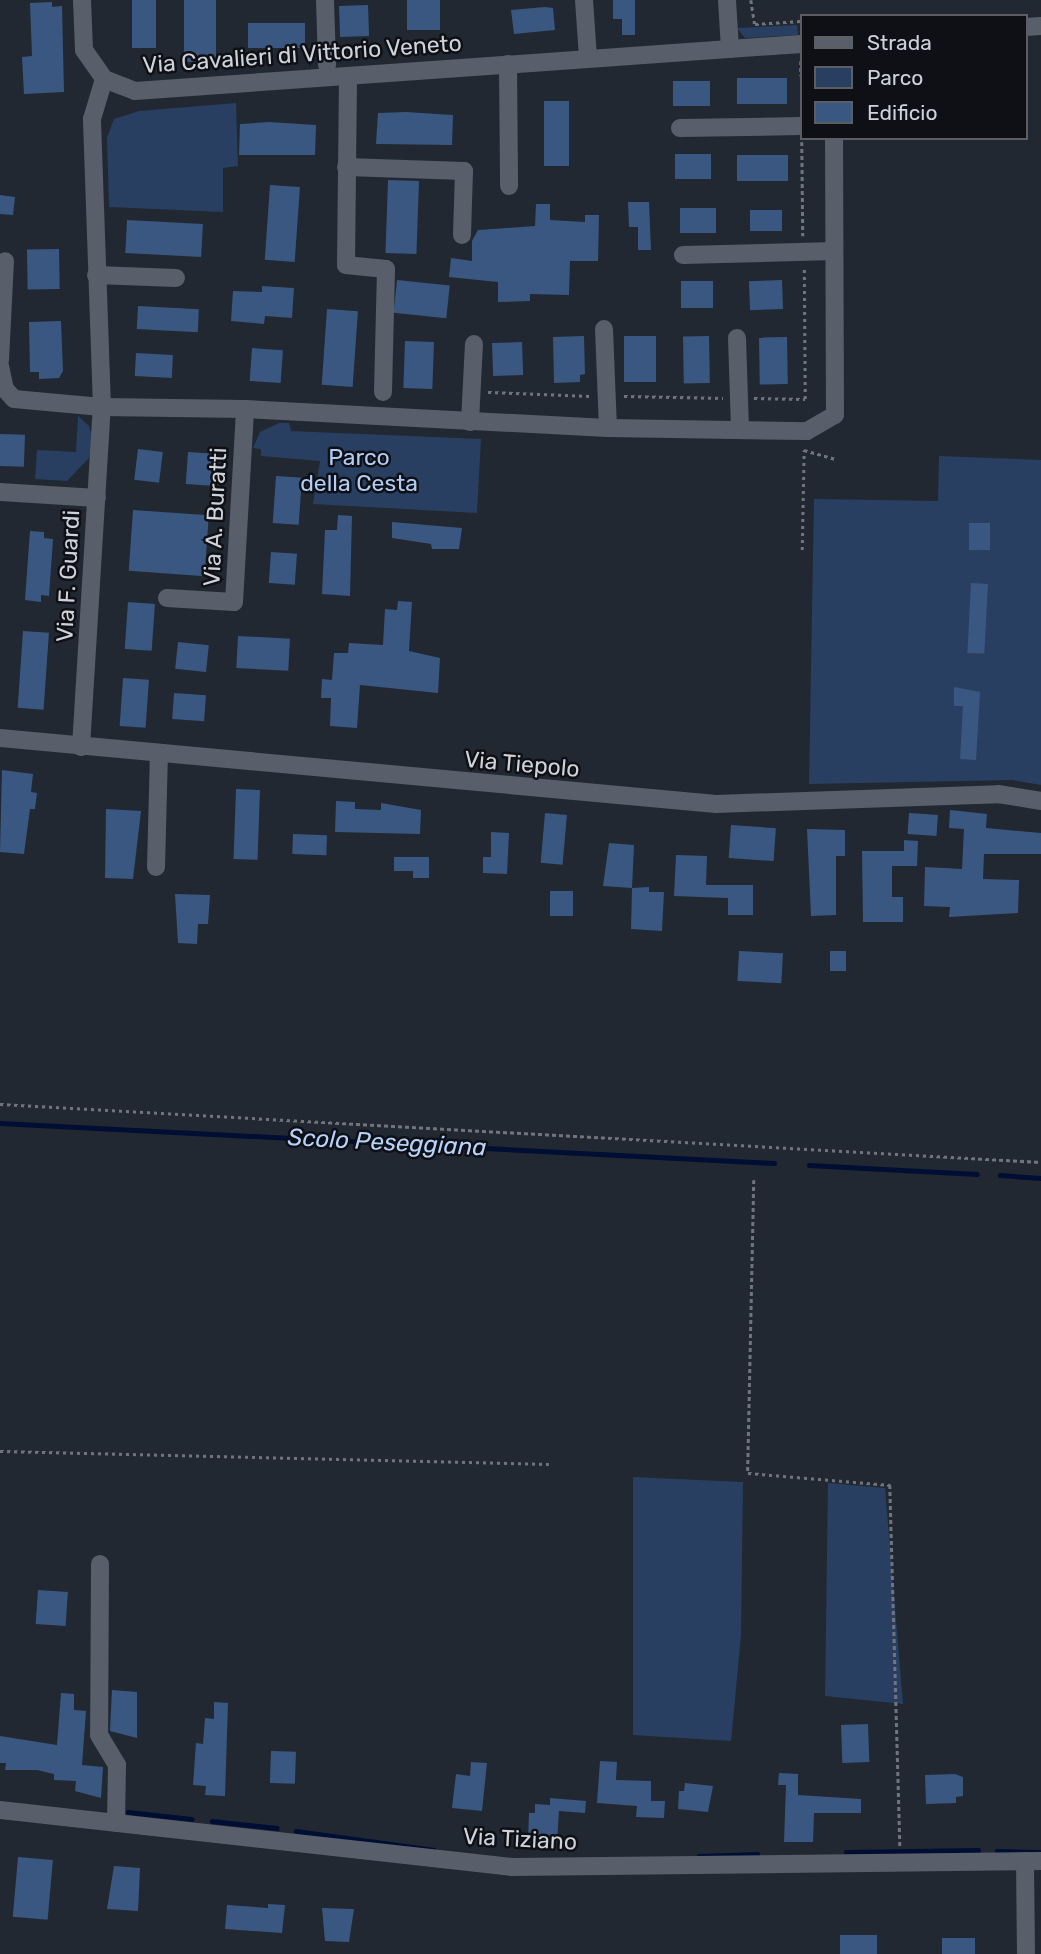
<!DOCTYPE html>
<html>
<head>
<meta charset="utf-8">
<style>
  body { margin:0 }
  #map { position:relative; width:1041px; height:1954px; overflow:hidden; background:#212831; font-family:Rubik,sans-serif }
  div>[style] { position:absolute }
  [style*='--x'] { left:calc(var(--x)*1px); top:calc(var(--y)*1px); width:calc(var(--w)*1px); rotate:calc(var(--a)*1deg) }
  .green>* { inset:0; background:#283f61 }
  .stream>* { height:4.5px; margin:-2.25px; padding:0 2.25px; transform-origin:2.25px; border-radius:2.25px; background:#000e33 }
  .building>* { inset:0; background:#3a5781; transform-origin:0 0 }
  .path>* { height:2.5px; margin-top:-1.25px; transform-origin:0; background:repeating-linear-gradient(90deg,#70757d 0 3.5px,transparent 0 7px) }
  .minor>* { height:18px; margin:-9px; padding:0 9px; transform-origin:9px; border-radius:9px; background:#585f6a }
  span { translate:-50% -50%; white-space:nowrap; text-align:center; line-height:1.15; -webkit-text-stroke:5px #0e1015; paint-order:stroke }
  .street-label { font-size:23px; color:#cfd3d9 }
  .park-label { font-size:23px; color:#b1cdf5 }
  .water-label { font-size:24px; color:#b7d3fc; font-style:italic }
  .legend { position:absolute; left:800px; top:14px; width:228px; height:126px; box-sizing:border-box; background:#0e1015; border:2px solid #5b5e63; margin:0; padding:9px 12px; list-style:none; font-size:21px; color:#cfd3d9 }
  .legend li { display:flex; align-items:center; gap:14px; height:35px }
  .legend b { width:35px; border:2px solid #5b5e63 }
</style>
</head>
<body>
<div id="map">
  <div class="green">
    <div style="clip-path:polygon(797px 25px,798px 35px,745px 38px,737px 28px)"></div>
    <div style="clip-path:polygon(236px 103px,238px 166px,223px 168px,223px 212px,109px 207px,107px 138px,114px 119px,139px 111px)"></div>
    <div style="clip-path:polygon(78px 416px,89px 426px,93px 441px,89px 458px,67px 481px,35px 479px,37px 450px,76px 452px)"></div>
    <div style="clip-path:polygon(279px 423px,289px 423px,291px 431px,481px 439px,477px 513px,313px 504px,320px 461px,261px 456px,261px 449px,253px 448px,260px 432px)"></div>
    <div style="clip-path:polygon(939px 456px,1041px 460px,1041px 785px,1012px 780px,809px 784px,814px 499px,938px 501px)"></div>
    <div style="clip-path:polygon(633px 1477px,743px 1482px,741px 1636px,731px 1741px,633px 1735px)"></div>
    <div style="clip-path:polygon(828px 1483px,885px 1488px,903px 1704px,825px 1696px)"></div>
  </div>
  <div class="stream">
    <div style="--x:0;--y:1123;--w:775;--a:2.96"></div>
    <div style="--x:809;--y:1165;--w:168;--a:3.1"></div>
    <div style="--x:1000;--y:1175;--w:41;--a:4.2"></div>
    <div style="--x:128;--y:1812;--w:64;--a:6.2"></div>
    <div style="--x:212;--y:1821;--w:65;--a:6.1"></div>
    <div style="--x:296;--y:1831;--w:139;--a:7.8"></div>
    <div style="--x:997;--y:1851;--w:44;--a:1.3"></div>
    <div style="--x:846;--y:1852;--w:132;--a:-0.9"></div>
    <div style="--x:699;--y:1856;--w:58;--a:-2"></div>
  </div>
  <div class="building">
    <div style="left:132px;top:0;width:24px;height:48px"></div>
    <div style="left:184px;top:0;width:32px;height:62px"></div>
    <div style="left:407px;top:0;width:33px;height:30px"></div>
    <div style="clip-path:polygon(613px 0,635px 0,635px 35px,622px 35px,622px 19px,613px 19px)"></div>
    <div style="clip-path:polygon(52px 2px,52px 7px,62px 6px,64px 92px,24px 94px,22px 57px,32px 56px,30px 3px)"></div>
    <div style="left:368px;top:5px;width:31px;height:29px;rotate:88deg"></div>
    <div style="clip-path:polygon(545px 7px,553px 8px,555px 30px,514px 34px,511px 10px)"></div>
    <div style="left:248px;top:23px;width:57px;height:25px"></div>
    <div style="left:737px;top:78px;width:50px;height:26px"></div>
    <div style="left:710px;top:81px;width:25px;height:37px;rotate:90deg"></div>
    <div style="left:544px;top:101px;width:25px;height:65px"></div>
    <div style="clip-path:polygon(406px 112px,453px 115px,452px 145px,376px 144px,378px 113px)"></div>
    <div style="clip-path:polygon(269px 122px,316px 125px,315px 155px,239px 155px,240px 124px)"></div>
    <div style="left:711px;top:154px;width:25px;height:36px;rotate:90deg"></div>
    <div style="left:788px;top:155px;width:26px;height:51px;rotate:90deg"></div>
    <div style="left:388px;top:180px;width:31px;height:73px;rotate:2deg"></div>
    <div style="left:270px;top:185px;width:30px;height:75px;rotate:4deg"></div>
    <div style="clip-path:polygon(0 195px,15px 197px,13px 215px,0 214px)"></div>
    <div style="clip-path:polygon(628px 202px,649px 202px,651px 250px,638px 250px,638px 227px,629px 227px)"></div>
    <div style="clip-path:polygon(536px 204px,550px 204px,550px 220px,585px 222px,585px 215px,599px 215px,598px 261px,570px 261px,569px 295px,530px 294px,530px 301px,498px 302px,498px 282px,449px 277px,451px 258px,472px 261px,472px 241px,478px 230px,535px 226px)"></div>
    <div style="left:716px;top:208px;width:25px;height:36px;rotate:90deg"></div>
    <div style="left:750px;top:210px;width:32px;height:21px"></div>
    <div style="left:127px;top:220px;width:76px;height:33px;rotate:3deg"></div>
    <div style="left:59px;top:249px;width:40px;height:32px;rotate:89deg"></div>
    <div style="left:397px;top:280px;width:53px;height:33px;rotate:6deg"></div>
    <div style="left:782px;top:280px;width:29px;height:33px;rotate:88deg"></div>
    <div style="left:681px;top:281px;width:32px;height:27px"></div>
    <div style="clip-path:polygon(262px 286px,294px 288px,292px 318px,265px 316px,264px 324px,231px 321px,233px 291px,262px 292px)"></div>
    <div style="left:138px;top:306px;width:61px;height:23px;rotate:3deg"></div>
    <div style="left:327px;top:309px;width:31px;height:76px;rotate:4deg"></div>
    <div style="clip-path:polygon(61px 321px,63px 371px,59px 378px,39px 379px,39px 372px,30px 372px,29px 322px)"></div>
    <div style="clip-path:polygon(584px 336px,585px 374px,580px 375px,580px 382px,554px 383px,553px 337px)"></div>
    <div style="left:624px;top:336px;width:32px;height:46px"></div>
    <div style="left:709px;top:336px;width:47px;height:26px;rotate:89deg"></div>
    <div style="left:787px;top:337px;width:47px;height:28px;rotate:89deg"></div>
    <div style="left:405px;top:341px;width:29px;height:47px;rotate:2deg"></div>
    <div style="left:522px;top:342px;width:33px;height:30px;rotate:88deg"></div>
    <div style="left:252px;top:348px;width:31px;height:33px;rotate:4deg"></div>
    <div style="left:136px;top:353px;width:37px;height:23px;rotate:3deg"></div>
    <div style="left:0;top:434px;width:25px;height:32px;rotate:2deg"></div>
    <div style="left:138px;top:449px;width:25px;height:31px;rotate:7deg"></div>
    <div style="left:188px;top:452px;width:26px;height:32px;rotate:4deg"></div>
    <div style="left:276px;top:476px;width:26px;height:47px;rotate:4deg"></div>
    <div style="left:133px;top:510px;width:76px;height:61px;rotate:4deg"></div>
    <div style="clip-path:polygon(338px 515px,352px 516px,350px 596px,322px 594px,325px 530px,337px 530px)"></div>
    <div style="clip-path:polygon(392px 522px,462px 528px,459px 549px,432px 549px,431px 544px,392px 538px)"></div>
    <div style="left:969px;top:523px;width:21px;height:27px"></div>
    <div style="clip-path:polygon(30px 531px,44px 532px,44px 538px,53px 539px,49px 596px,41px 595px,41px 602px,25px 600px)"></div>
    <div style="left:271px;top:552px;width:26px;height:31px;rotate:4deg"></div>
    <div style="left:971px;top:583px;width:17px;height:70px;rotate:3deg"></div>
    <div style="clip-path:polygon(398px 601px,412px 602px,409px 651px,440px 658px,438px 693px,360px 685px,357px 728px,330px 726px,331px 698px,321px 698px,322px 679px,332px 680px,334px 653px,348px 653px,349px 643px,383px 645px,385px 609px,397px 610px)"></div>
    <div style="left:128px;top:602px;width:27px;height:47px;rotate:4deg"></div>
    <div style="left:23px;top:631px;width:26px;height:77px;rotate:4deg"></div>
    <div style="left:238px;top:636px;width:52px;height:32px;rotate:3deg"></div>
    <div style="left:178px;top:642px;width:31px;height:27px;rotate:6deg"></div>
    <div style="left:123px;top:678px;width:26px;height:48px;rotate:4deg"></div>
    <div style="clip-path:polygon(954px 687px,980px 692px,976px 760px,960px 759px,963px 706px,954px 706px)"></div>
    <div style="left:174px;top:693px;width:32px;height:26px;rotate:4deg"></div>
    <div style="clip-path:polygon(2px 770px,33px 774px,31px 792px,37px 793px,35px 809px,30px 809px,24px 854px,0 852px)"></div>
    <div style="left:236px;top:789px;width:24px;height:70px;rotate:2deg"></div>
    <div style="clip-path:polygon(336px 801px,355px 802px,355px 809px,381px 810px,381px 803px,421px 810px,420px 834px,335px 832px)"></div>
    <div style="clip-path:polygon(106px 809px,141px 811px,133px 879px,105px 878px)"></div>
    <div style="clip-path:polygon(950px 810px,987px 814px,986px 828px,1041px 833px,1041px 854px,984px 854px,983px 879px,1019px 880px,1018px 913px,949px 917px,950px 907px,924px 906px,925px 867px,962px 869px,964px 829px,949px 828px)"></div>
    <div style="left:545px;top:813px;width:22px;height:50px;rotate:5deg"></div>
    <div style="left:909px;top:813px;width:29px;height:21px;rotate:4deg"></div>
    <div style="left:731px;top:825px;width:45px;height:33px;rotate:4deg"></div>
    <div style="clip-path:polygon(807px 829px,845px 830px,845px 856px,836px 856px,836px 915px,811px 916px)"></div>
    <div style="clip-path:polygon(491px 832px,509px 833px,507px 874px,483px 873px,483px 857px,491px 857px)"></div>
    <div style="left:293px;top:834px;width:34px;height:20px;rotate:2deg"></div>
    <div style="clip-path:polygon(904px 840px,918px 841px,917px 866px,892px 866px,892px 897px,903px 897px,903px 922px,863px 922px,862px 851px,904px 851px)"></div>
    <div style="clip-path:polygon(609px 843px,634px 845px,632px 888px,603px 886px)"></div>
    <div style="clip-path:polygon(676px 855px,707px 856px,706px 885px,753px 885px,753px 915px,728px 915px,728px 898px,674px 896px)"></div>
    <div style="clip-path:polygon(394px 857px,429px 857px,429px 878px,413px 878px,413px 871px,394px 871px)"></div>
    <div style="clip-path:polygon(649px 887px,649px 892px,664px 892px,662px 931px,631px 929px,632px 888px)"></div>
    <div style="left:550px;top:891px;width:23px;height:25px"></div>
    <div style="clip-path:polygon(175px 894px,210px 895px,208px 924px,198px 924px,197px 944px,178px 943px)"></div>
    <div style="left:739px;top:951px;width:44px;height:30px;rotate:3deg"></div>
    <div style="left:830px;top:951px;width:16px;height:20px"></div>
    <div style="left:38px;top:1590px;width:30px;height:34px;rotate:4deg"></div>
    <div style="clip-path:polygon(112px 1690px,137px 1692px,137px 1738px,110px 1731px)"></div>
    <div style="clip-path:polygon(61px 1693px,74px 1694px,74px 1710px,86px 1711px,82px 1765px,103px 1767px,101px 1798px,75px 1791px,76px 1781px,54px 1780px,54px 1774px,37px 1770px,5px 1770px,6px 1763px,0 1763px,0 1736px,57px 1745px)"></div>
    <div style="clip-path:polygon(214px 1702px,228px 1703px,225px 1796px,205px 1795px,206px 1786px,193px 1785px,196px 1743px,203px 1744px,205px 1718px,214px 1719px)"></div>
    <div style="left:868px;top:1724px;width:38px;height:27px;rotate:88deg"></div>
    <div style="left:271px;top:1751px;width:25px;height:32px;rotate:2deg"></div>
    <div style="clip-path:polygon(600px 1761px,617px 1762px,616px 1780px,651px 1781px,651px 1801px,665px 1801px,664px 1818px,636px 1817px,637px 1806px,597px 1803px)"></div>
    <div style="clip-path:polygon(471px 1762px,487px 1763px,482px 1811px,452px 1808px,456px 1774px,470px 1776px)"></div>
    <div style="clip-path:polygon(779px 1773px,798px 1774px,798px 1795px,861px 1799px,861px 1813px,814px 1813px,813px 1842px,784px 1842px,786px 1785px,778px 1785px)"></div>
    <div style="clip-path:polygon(955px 1774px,963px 1777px,963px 1796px,956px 1797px,956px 1803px,926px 1804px,925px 1775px)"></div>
    <div style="clip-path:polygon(685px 1783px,713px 1786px,708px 1812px,678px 1809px,679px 1791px,684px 1791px)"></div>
    <div style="clip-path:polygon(550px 1798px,586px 1801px,585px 1813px,559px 1811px,557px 1842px,528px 1839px,529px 1813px,535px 1813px,535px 1804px,550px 1805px)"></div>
    <div style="left:18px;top:1857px;width:35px;height:60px;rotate:5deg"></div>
    <div style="clip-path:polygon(114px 1866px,140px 1868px,138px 1911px,107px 1909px)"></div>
    <div style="clip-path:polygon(268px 1904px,285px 1905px,282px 1933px,225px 1929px,227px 1905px,268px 1908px)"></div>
    <div style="clip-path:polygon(322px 1908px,354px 1909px,349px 1942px,325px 1941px)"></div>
    <div style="left:840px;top:1935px;width:37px;height:19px"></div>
    <div style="left:942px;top:1938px;width:33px;height:16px"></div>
  </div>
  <div class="path">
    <div style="--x:751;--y:0;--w:24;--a:81"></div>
    <div style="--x:755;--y:24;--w:46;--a:-3.7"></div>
    <div style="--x:801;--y:61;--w:15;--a:90"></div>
    <div style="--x:802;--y:142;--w:94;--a:89.4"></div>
    <div style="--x:488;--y:392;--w:102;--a:2.2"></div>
    <div style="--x:624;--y:396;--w:99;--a:1.2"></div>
    <div style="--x:754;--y:398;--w:51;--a:1.1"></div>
    <div style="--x:805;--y:399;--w:131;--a:-90.4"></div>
    <div style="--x:802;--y:550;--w:100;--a:-88.9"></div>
    <div style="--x:804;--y:450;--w:32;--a:16"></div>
    <div style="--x:0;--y:1104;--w:1043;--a:3.19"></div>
    <div style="--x:754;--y:1180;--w:293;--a:91.2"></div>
    <div style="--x:748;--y:1473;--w:143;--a:4.8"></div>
    <div style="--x:890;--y:1485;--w:362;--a:88.4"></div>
    <div style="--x:0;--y:1451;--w:549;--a:1.36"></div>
  </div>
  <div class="minor">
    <div style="--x:82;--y:0;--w:50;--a:87.7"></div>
    <div style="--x:84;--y:50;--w:35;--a:55"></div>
    <div style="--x:104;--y:79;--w:33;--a:21"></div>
    <div style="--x:135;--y:91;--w:668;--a:-4.04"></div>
    <div style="--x:325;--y:0;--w:65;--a:88.2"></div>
    <div style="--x:584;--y:0;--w:57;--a:86"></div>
    <div style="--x:727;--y:0;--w:49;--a:86.5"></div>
    <div style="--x:1025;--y:27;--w:16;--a:-4"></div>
    <div style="--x:508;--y:64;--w:122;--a:89.5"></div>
    <div style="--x:348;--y:76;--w:189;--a:90.6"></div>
    <div style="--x:346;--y:265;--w:40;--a:5.7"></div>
    <div style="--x:386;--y:269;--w:123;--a:91.4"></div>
    <div style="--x:680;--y:128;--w:121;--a:-0.9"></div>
    <div style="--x:346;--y:167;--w:118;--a:1.9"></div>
    <div style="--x:464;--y:171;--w:64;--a:91.8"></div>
    <div style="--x:683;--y:255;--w:151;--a:-1.5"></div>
    <div style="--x:96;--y:275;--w:80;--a:2.1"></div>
    <div style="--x:604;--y:329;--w:99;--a:87.7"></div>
    <div style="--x:737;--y:338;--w:90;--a:88.1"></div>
    <div style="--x:0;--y:360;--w:99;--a:-87.1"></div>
    <div style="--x:0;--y:366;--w:24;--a:78"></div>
    <div style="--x:5;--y:389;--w:13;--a:48"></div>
    <div style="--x:14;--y:399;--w:88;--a:5.2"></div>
    <div style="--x:102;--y:407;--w:143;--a:0.8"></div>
    <div style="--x:245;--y:409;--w:363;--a:3"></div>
    <div style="--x:608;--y:428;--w:199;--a:0.9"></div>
    <div style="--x:807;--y:431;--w:32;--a:-30"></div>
    <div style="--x:835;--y:415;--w:277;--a:-90.2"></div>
    <div style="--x:470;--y:422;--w:78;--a:-87.1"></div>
    <div style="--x:0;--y:492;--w:97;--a:3.5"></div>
    <div style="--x:167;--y:598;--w:67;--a:3.4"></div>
    <div style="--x:234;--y:602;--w:193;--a:-86.7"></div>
    <div style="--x:0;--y:738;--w:719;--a:5.27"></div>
    <div style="--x:716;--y:804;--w:282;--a:-2"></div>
    <div style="--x:998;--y:794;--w:44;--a:9.2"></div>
    <div style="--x:81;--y:747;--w:341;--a:-86.5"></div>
    <div style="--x:102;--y:407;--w:288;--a:-92"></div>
    <div style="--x:92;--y:119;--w:42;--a:-73.3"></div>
    <div style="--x:156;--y:867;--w:113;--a:-88.5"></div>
    <div style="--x:100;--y:1564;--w:171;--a:90.3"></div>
    <div style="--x:99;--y:1735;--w:35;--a:59"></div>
    <div style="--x:117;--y:1765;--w:58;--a:91"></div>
    <div style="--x:0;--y:1810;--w:515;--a:6.35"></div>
    <div style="--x:512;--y:1867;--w:529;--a:-0.65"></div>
    <div style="--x:1025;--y:1861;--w:93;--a:89.4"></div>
  </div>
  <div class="street-label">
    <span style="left:302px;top:54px;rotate:-4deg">Via Cavalieri di Vittorio Veneto</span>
    <span style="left:215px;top:517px;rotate:-87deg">Via A. Buratti</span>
    <span style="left:68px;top:576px;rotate:-87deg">Via F. Guardi</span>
    <span style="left:522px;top:764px;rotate:5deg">Via Tiepolo</span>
    <span style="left:520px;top:1839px;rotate:3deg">Via Tiziano</span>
  </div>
  <div class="park-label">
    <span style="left:359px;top:470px">Parco<br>della Cesta</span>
  </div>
  <div class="water-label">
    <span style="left:387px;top:1143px;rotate:3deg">Scolo Peseggiana</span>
  </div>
  <ul class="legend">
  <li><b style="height:9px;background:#585f6a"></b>Strada</li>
  <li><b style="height:19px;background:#283f61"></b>Parco</li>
  <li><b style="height:19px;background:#3a5781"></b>Edificio</li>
  </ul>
</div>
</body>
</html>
